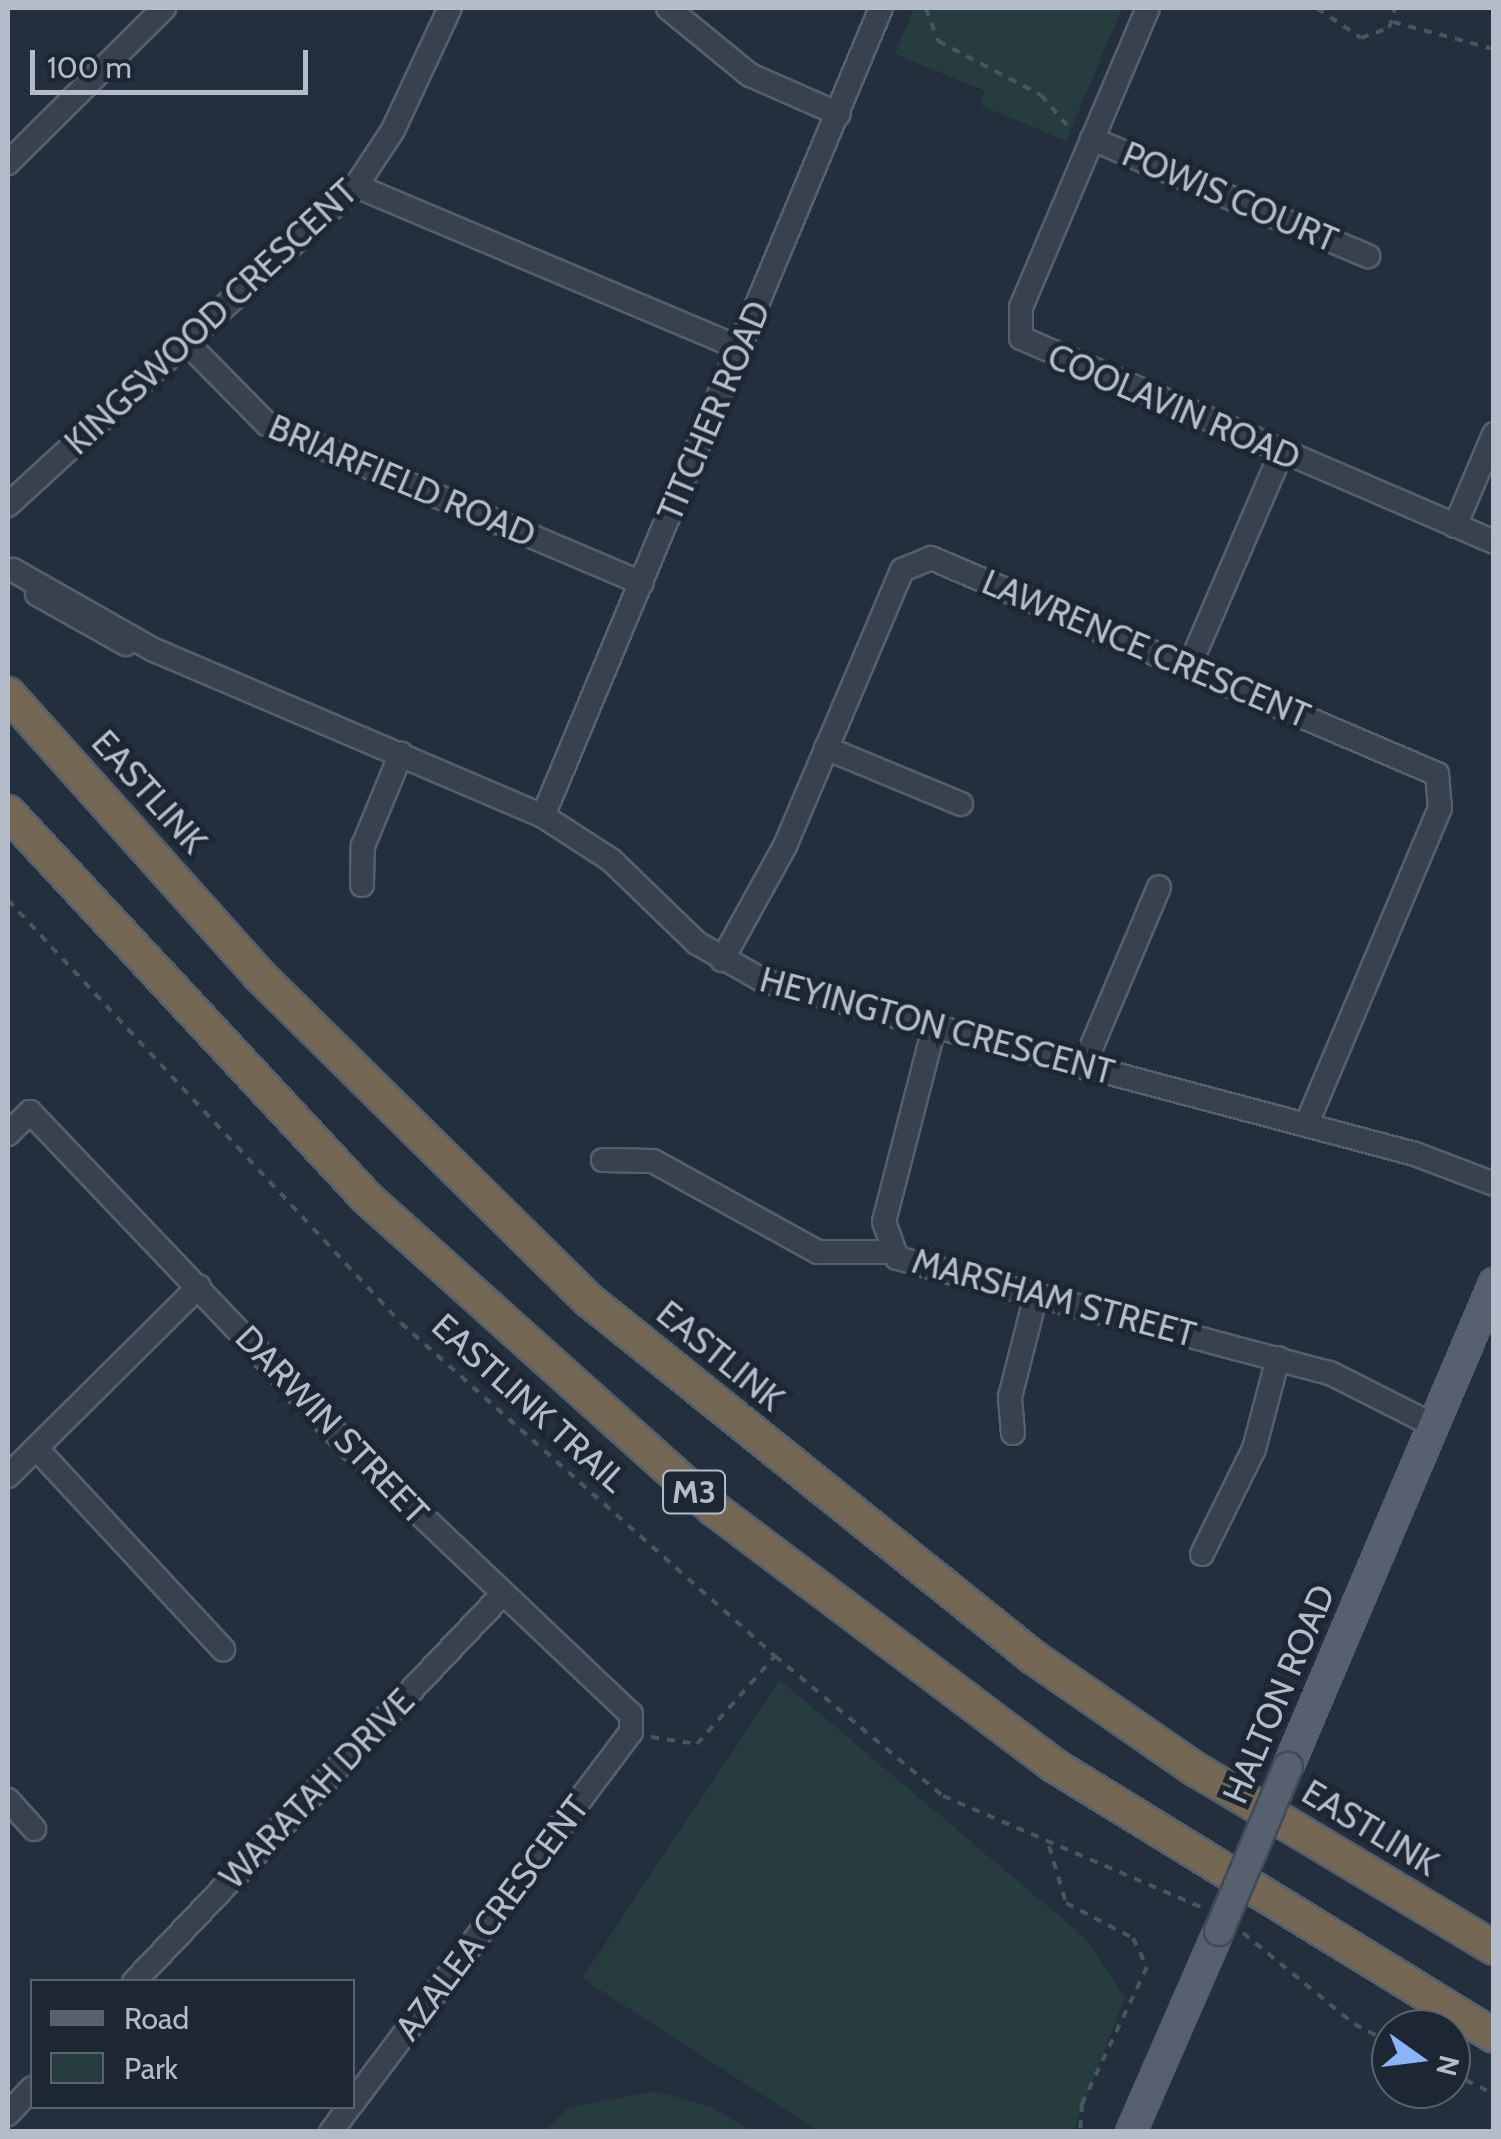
<!DOCTYPE html>
<html>
<head>
<meta charset="utf-8">
<style>
  body { margin:0 }
  #map { position:relative; width:1501px; height:2139px; overflow:hidden; background:#242f3e; font-family:Cabin,sans-serif }
  div>[style] { position:absolute }
  [style*='--x'] { left:calc(var(--x)*1px); top:calc(var(--y)*1px); width:calc(var(--w)*1px); rotate:calc(var(--a)*1deg) }
  .green>* { inset:0; background:#263c3f }
  .path>* { height:4px; margin-top:-2px; transform-origin:0; background:repeating-linear-gradient(90deg,#44595c 0 8px,transparent 0 16px) }
  .roads { filter:drop-shadow(2px 0 #565f6c) drop-shadow(-2px 0 #565f6c) drop-shadow(0 2px #565f6c) drop-shadow(0 -2px #565f6c) }
  .minor>* { height:22px; margin:-11px; padding:0 11px; transform-origin:11px; border-radius:11px; background:#38414e }
  .major>* { height:28px; margin:-14px; padding:0 14px; transform-origin:14px; border-radius:14px; background:#56606e }
  .highway>* { height:32px; margin:-16px; padding:0 16px; transform-origin:16px; border-radius:16px; background:#746855 }
  .bridges { filter:drop-shadow(2px 0 #414a57) drop-shadow(-2px 0 #414a57) drop-shadow(0 2px #414a57) drop-shadow(0 -2px #414a57) }
  .major-bridge>* { height:28px; margin:-14px; padding:0 14px; transform-origin:14px; border-radius:14px; background:#56606e }
  span { translate:-50% -50%; white-space:nowrap; text-align:center; line-height:1.15; -webkit-text-stroke:10px #1d2633; paint-order:stroke }
  .shield-label span { padding:2px 8px; background:#1d2633; border:2px solid; border-radius:8px; -webkit-text-stroke-width:0 }
  .shield-label { font-size:32px; color:#b4bcc9; font-weight:700 }
  .street-label { font-size:35px; color:#b4bcc9 }
  .frame { position:absolute; inset:0; border:10px solid #b4bcc9; pointer-events:none }
  .legend { position:absolute; left:30px; top:1979px; width:325px; height:130px; box-sizing:border-box; background:#1d2633; border:2px solid #59626f; margin:0; padding:12px 18px; list-style:none; font-size:30px; color:#b4bcc9 }
  .legend li { display:flex; align-items:center; gap:20px; height:50px }
  .legend b { width:50px; border:2px solid #59626f }
  .north { position:absolute; left:1371px; top:2009px; width:100px; height:100px; box-sizing:border-box; background:#1d2633; border:2px solid #59626f; border-radius:50%; rotate:104deg; font-size:28px; font-weight:700; line-height:40px; text-align:center; color:#b4bcc9 }
  .north::after { content:''; display:block; margin:auto; width:35px; height:45px; background:#8ab4f8; clip-path:polygon(50% 0,100% 100%,50% 72%,0 100%) }
  .scale { position:absolute; left:30px; top:50px; width:278px; height:45px; box-sizing:border-box; border:5px solid #b4bcc9; border-top:0; padding-left:12px; font-size:30px; line-height:35px; white-space:nowrap; color:#b4bcc9; -webkit-text-stroke:8px #1d2633; paint-order:stroke }
</style>
</head>
<body>
<div id="map">
  <div class="green">
    <div style="clip-path:polygon(914px 8px,1122px 8px,1066px 141px,980px 105px,985px 91px,895px 54px)"></div>
    <div style="clip-path:polygon(780px 1680px,1085px 1938px,1125px 1998px,1073px 2131px,818px 2131px,582px 1978px)"></div>
    <div style="clip-path:polygon(654px 2091px,709px 2106px,753px 2131px,545px 2131px,568px 2108px)"></div>
  </div>
  <div class="path">
    <div style="--x:926;--y:8;--w:35;--a:70"></div>
    <div style="--x:938;--y:41;--w:116;--a:27.7"></div>
    <div style="--x:1041;--y:95;--w:48;--a:49.3"></div>
    <div style="--x:1317;--y:8;--w:53;--a:34.3"></div>
    <div style="--x:1361;--y:38;--w:30;--a:-20"></div>
    <div style="--x:1389;--y:28;--w:21;--a:-73"></div>
    <div style="--x:1393;--y:22;--w:105;--a:15"></div>
    <div style="--x:8;--y:900;--w:577;--a:47.11"></div>
    <div style="--x:401;--y:1323;--w:501;--a:41.68"></div>
    <div style="--x:775;--y:1656;--w:219;--a:39.8"></div>
    <div style="--x:943;--y:1796;--w:286;--a:23.3"></div>
    <div style="--x:651;--y:1737;--w:47;--a:8.7"></div>
    <div style="--x:697;--y:1744;--w:118;--a:-48.4"></div>
    <div style="--x:1049;--y:1846;--w:59;--a:73.4"></div>
    <div style="--x:1066;--y:1903;--w:76;--a:27.6"></div>
    <div style="--x:1133;--y:1938;--w:32;--a:64"></div>
    <div style="--x:1147;--y:1967;--w:152;--a:115.4"></div>
    <div style="--x:1082;--y:2104;--w:28;--a:94"></div>
    <div style="--x:1243;--y:1933;--w:144;--a:39.3"></div>
    <div style="--x:1354;--y:2024;--w:42;--a:27.2"></div>
    <div style="--x:1451;--y:2073;--w:48;--a:26"></div>
  </div>
  <div class="roads">
    <div class="minor">
      <div style="--x:668;--y:8;--w:106;--a:39.3"></div>
      <div style="--x:750;--y:75;--w:97;--a:23.7"></div>
      <div style="--x:1148;--y:8;--w:325;--a:113"></div>
      <div style="--x:1021;--y:307;--w:31;--a:90"></div>
      <div style="--x:1021;--y:338;--w:515;--a:23.33"></div>
      <div style="--x:1092;--y:139;--w:300;--a:23"></div>
      <div style="--x:8;--y:163;--w:220;--a:-44.8"></div>
      <div style="--x:356;--y:186;--w:418;--a:22.9"></div>
      <div style="--x:187;--y:343;--w:114;--a:45.4"></div>
      <div style="--x:267;--y:424;--w:407;--a:23"></div>
      <div style="--x:8;--y:505;--w:472;--a:-42.5"></div>
      <div style="--x:356;--y:186;--w:67;--a:-56.5"></div>
      <div style="--x:393;--y:130;--w:135;--a:-65"></div>
      <div style="--x:1455;--y:526;--w:100;--a:-67"></div>
      <div style="--x:13;--y:570;--w:162;--a:29.6"></div>
      <div style="--x:154;--y:650;--w:423;--a:23.1"></div>
      <div style="--x:543;--y:816;--w:81;--a:32.9"></div>
      <div style="--x:611;--y:860;--w:120;--a:44"></div>
      <div style="--x:697;--y:943;--w:77;--a:29.6"></div>
      <div style="--x:764;--y:981;--w:674;--a:14.88"></div>
      <div style="--x:1415;--y:1154;--w:85;--a:20.8"></div>
      <div style="--x:37;--y:594;--w:102;--a:29.3"></div>
      <div style="--x:1189;--y:667;--w:233;--a:-66.7"></div>
      <div style="--x:826;--y:748;--w:146;--a:22.5"></div>
      <div style="--x:543;--y:816;--w:876;--a:-67.3"></div>
      <div style="--x:362;--y:885;--w:39;--a:-89"></div>
      <div style="--x:363;--y:846;--w:100;--a:-67.6"></div>
      <div style="--x:722;--y:960;--w:130;--a:-61.1"></div>
      <div style="--x:785;--y:846;--w:300;--a:-67"></div>
      <div style="--x:902;--y:570;--w:31;--a:-22"></div>
      <div style="--x:931;--y:558;--w:550;--a:23.12"></div>
      <div style="--x:1437;--y:774;--w:34;--a:85"></div>
      <div style="--x:1440;--y:808;--w:344;--a:112.9"></div>
      <div style="--x:934;--y:1028;--w:200;--a:104.5"></div>
      <div style="--x:884;--y:1222;--w:38;--a:70"></div>
      <div style="--x:897;--y:1258;--w:448;--a:14.9"></div>
      <div style="--x:1330;--y:1373;--w:115;--a:26.8"></div>
      <div style="--x:1083;--y:1067;--w:195;--a:-67.1"></div>
      <div style="--x:8;--y:1134;--w:31;--a:-45"></div>
      <div style="--x:30;--y:1112;--w:454;--a:46.4"></div>
      <div style="--x:343;--y:1441;--w:397;--a:43.5"></div>
      <div style="--x:631;--y:1714;--w:18;--a:90"></div>
      <div style="--x:631;--y:1732;--w:464;--a:126.9"></div>
      <div style="--x:603;--y:1160;--w:50;--a:1.1"></div>
      <div style="--x:653;--y:1161;--w:188;--a:28.9"></div>
      <div style="--x:818;--y:1252;--w:73;--a:0"></div>
      <div style="--x:1013;--y:1433;--w:36;--a:-95"></div>
      <div style="--x:1010;--y:1397;--w:105;--a:-75.7"></div>
      <div style="--x:36;--y:1448;--w:275;--a:47.1"></div>
      <div style="--x:8;--y:1476;--w:269;--a:-44.8"></div>
      <div style="--x:1202;--y:1554;--w:117;--a:-63.7"></div>
      <div style="--x:1254;--y:1449;--w:94;--a:-75.2"></div>
      <div style="--x:8;--y:1800;--w:39;--a:48"></div>
      <div style="--x:134;--y:1982;--w:533;--a:-46.45"></div>
      <div style="--x:8;--y:2114;--w:35;--a:-47"></div>
      <div style="--x:331;--y:2132;--w:32;--a:-54"></div>
    </div>
    <div class="major">
      <div style="--x:1288;--y:1767;--w:526;--a:-66.94"></div>
      <div style="--x:1131;--y:2132;--w:219;--a:-66.4"></div>
    </div>
    <div class="highway">
      <div style="--x:8;--y:694;--w:377;--a:48.2"></div>
      <div style="--x:259;--y:975;--w:465;--a:44.6"></div>
      <div style="--x:590;--y:1301;--w:568;--a:38.79"></div>
      <div style="--x:1033;--y:1657;--w:197;--a:34.7"></div>
      <div style="--x:1195;--y:1769;--w:348;--a:30.9"></div>
      <div style="--x:8;--y:812;--w:527;--a:47.08"></div>
      <div style="--x:367;--y:1198;--w:466;--a:41.9"></div>
      <div style="--x:714;--y:1509;--w:427;--a:37"></div>
      <div style="--x:1055;--y:1766;--w:515;--a:31.59"></div>
    </div>
  </div>
  <div class="bridges">
    <div class="major-bridge">
      <div style="--x:1219;--y:1931;--w:178;--a:-67.2"></div>
    </div>
  </div>
  <div class="shield-label">
    <span style="left:694px;top:1492px">M3</span>
  </div>
  <div class="street-label">
    <span style="left:1230px;top:197px;rotate:23deg">POWIS COURT</span>
    <span style="left:211px;top:317px;rotate:-43deg">KINGSWOOD CRESCENT</span>
    <span style="left:1174px;top:407px;rotate:23deg">COOLAVIN ROAD</span>
    <span style="left:714px;top:411px;rotate:-67deg">TITCHER ROAD</span>
    <span style="left:402px;top:481px;rotate:23deg">BRIARFIELD ROAD</span>
    <span style="left:1146px;top:649px;rotate:23deg">LAWRENCE CRESCENT</span>
    <span style="left:149px;top:792px;rotate:48deg">EASTLINK</span>
    <span style="left:937px;top:1026px;rotate:15deg">HEYINGTON CRESCENT</span>
    <span style="left:1054px;top:1298px;rotate:15deg">MARSHAM STREET</span>
    <span style="left:720px;top:1356px;rotate:39deg">EASTLINK</span>
    <span style="left:529px;top:1403px;rotate:42deg">EASTLINK TRAIL</span>
    <span style="left:332px;top:1425px;rotate:46deg">DARWIN STREET</span>
    <span style="left:1279px;top:1694px;rotate:-67deg">HALTON ROAD</span>
    <span style="left:317px;top:1789px;rotate:-46deg">WARATAH DRIVE</span>
    <span style="left:1370px;top:1828px;rotate:31deg">EASTLINK</span>
    <span style="left:492px;top:1918px;rotate:-53deg">AZALEA CRESCENT</span>
  </div>
  <div class="frame"></div>
  <ul class="legend">
  <li><b style="height:12px;background:#56606e"></b>Road</li>
  <li><b style="height:28px;background:#263c3f"></b>Park</li>
  </ul>
  <div class="north">N</div>
  <div class="scale">100 m</div>
</div>
</body>
</html>
